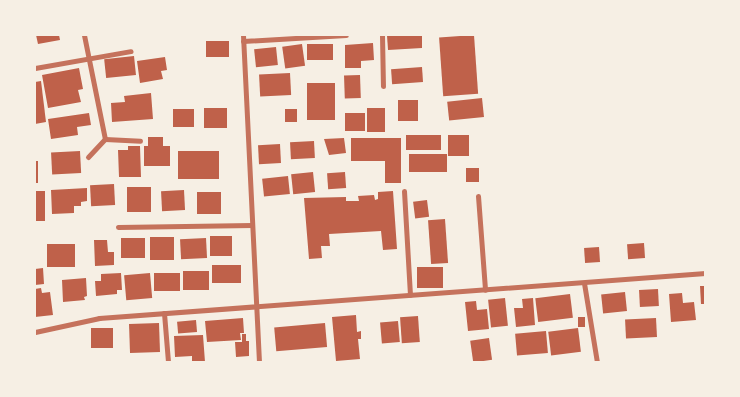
<!DOCTYPE html>
<html>
<head>
<meta charset="utf-8">
<style>
  body { margin:0 }
  #map { position:relative; width:740px; height:397px; overflow:hidden; background:#f6efe4; font-family:Lato,sans-serif }
  div>[style] { position:absolute }
  [style*='--x'] { left:calc(var(--x)*1px); top:calc(var(--y)*1px); width:calc(var(--w)*1px); rotate:calc(var(--a)*1deg) }
  .building>* { inset:0; background:#bf614a; transform-origin:0 0 }
  .minor>* { height:5px; margin:-2.5px; padding:0 2.5px; transform-origin:2.5px; border-radius:2.5px; background:#c5725c }
  span { translate:-50% -50%; white-space:nowrap; text-align:center; line-height:1.15; -webkit-text-stroke:5px #f6efe4; paint-order:stroke }
  .frame { position:absolute; inset:0; border:36px solid #f6efe4; pointer-events:none }
</style>
</head>
<body>
<div id="map">
  <div class="building">
    <div style="clip-path:polygon(36px 35px,59px 35px,60px 40px,38px 44px)"></div>
    <div style="clip-path:polygon(387px 35px,422px 35px,422px 48px,388px 50px)"></div>
    <div style="left:474px;top:35px;width:59px;height:35px;rotate:86deg"></div>
    <div style="left:206px;top:41px;width:23px;height:16px"></div>
    <div style="clip-path:polygon(373px 43px,374px 60px,361px 61px,361px 68px,345px 68px,345px 45px)"></div>
    <div style="left:302px;top:44px;width:22px;height:20px;rotate:82deg"></div>
    <div style="left:333px;top:44px;width:16px;height:26px;rotate:90deg"></div>
    <div style="left:276px;top:47px;width:18px;height:22px;rotate:84deg"></div>
    <div style="left:134px;top:56px;width:19px;height:30px;rotate:84deg"></div>
    <div style="clip-path:polygon(165px 57px,167px 70px,161px 71px,163px 79px,140px 83px,137px 61px)"></div>
    <div style="left:422px;top:67px;width:15px;height:31px;rotate:86deg"></div>
    <div style="clip-path:polygon(79px 68px,83px 89px,78px 90px,81px 102px,48px 108px,42px 75px)"></div>
    <div style="left:290px;top:73px;width:22px;height:31px;rotate:87deg"></div>
    <div style="left:360px;top:75px;width:23px;height:16px;rotate:88deg"></div>
    <div style="clip-path:polygon(41px 81px,46px 122px,35px 124px,35px 82px)"></div>
    <div style="left:307px;top:83px;width:28px;height:37px"></div>
    <div style="clip-path:polygon(151px 93px,153px 119px,112px 122px,111px 103px,125px 102px,124px 96px)"></div>
    <div style="left:482px;top:98px;width:19px;height:35px;rotate:84deg"></div>
    <div style="left:398px;top:100px;width:20px;height:21px"></div>
    <div style="left:227px;top:108px;width:20px;height:23px;rotate:90deg"></div>
    <div style="left:367px;top:108px;width:18px;height:24px"></div>
    <div style="left:173px;top:109px;width:21px;height:18px"></div>
    <div style="left:285px;top:109px;width:12px;height:13px"></div>
    <div style="clip-path:polygon(89px 113px,91px 125px,77px 127px,78px 135px,51px 139px,48px 119px)"></div>
    <div style="left:345px;top:113px;width:20px;height:18px"></div>
    <div style="left:406px;top:135px;width:35px;height:15px"></div>
    <div style="left:448px;top:135px;width:21px;height:21px"></div>
    <div style="clip-path:polygon(148px 137px,163px 137px,163px 146px,170px 146px,170px 166px,144px 166px,144px 146px,148px 146px)"></div>
    <div style="clip-path:polygon(344px 138px,346px 153px,329px 155px,324px 139px)"></div>
    <div style="clip-path:polygon(351px 138px,401px 138px,401px 183px,385px 183px,385px 161px,351px 161px)"></div>
    <div style="left:314px;top:141px;width:17px;height:24px;rotate:87deg"></div>
    <div style="left:280px;top:144px;width:19px;height:22px;rotate:87deg"></div>
    <div style="clip-path:polygon(128px 146px,140px 146px,141px 177px,119px 177px,118px 150px,128px 150px)"></div>
    <div style="left:80px;top:151px;width:22px;height:29px;rotate:87deg"></div>
    <div style="left:178px;top:151px;width:41px;height:28px"></div>
    <div style="left:409px;top:154px;width:38px;height:18px"></div>
    <div style="left:35px;top:161px;width:3px;height:22px"></div>
    <div style="left:479px;top:168px;width:14px;height:13px;rotate:90deg"></div>
    <div style="left:313px;top:172px;width:20px;height:22px;rotate:84deg"></div>
    <div style="left:345px;top:172px;width:16px;height:18px;rotate:86deg"></div>
    <div style="left:288px;top:176px;width:18px;height:26px;rotate:84deg"></div>
    <div style="left:114px;top:184px;width:21px;height:24px;rotate:87deg"></div>
    <div style="left:127px;top:187px;width:24px;height:25px"></div>
    <div style="clip-path:polygon(87px 188px,87px 201px,81px 202px,81px 206px,74px 206px,74px 213px,52px 214px,51px 190px)"></div>
    <div style="left:184px;top:190px;width:20px;height:23px;rotate:87deg"></div>
    <div style="left:35px;top:191px;width:10px;height:30px"></div>
    <div style="clip-path:polygon(393px 191px,397px 249px,383px 250px,381px 231px,329px 234px,330px 246px,321px 246px,322px 258px,309px 259px,304px 198px,346px 197px,346px 201px,359px 201px,358px 196px,374px 195px,375px 200px,378px 199px,378px 192px)"></div>
    <div style="left:221px;top:192px;width:22px;height:24px;rotate:90deg"></div>
    <div style="left:427px;top:200px;width:17px;height:14px;rotate:83deg"></div>
    <div style="left:445px;top:219px;width:44px;height:17px;rotate:86deg"></div>
    <div style="left:210px;top:236px;width:22px;height:20px"></div>
    <div style="left:150px;top:237px;width:24px;height:23px"></div>
    <div style="left:121px;top:238px;width:24px;height:20px"></div>
    <div style="left:206px;top:238px;width:20px;height:26px;rotate:87deg"></div>
    <div style="clip-path:polygon(94px 240px,107px 240px,108px 252px,114px 252px,114px 265px,95px 266px)"></div>
    <div style="left:644px;top:243px;width:15px;height:17px;rotate:86deg"></div>
    <div style="left:75px;top:244px;width:23px;height:28px;rotate:90deg"></div>
    <div style="left:599px;top:247px;width:15px;height:15px;rotate:86deg"></div>
    <div style="left:241px;top:265px;width:18px;height:29px;rotate:90deg"></div>
    <div style="left:417px;top:267px;width:26px;height:21px"></div>
    <div style="clip-path:polygon(43px 268px,44px 284px,35px 285px,35px 269px)"></div>
    <div style="left:209px;top:271px;width:19px;height:26px;rotate:90deg"></div>
    <div style="clip-path:polygon(121px 273px,122px 290px,117px 290px,117px 294px,96px 296px,95px 281px,101px 281px,101px 274px)"></div>
    <div style="left:150px;top:273px;width:25px;height:26px;rotate:85deg"></div>
    <div style="left:180px;top:273px;width:18px;height:26px;rotate:90deg"></div>
    <div style="clip-path:polygon(86px 278px,87px 296px,84px 297px,85px 300px,63px 302px,62px 280px)"></div>
    <div style="clip-path:polygon(700px 286px,705px 286px,705px 304px,701px 304px)"></div>
    <div style="clip-path:polygon(41px 288px,42px 293px,50px 292px,53px 315px,35px 317px,35px 289px)"></div>
    <div style="left:658px;top:289px;width:17px;height:19px;rotate:87deg"></div>
    <div style="left:625px;top:292px;width:19px;height:24px;rotate:84deg"></div>
    <div style="clip-path:polygon(682px 293px,683px 303px,694px 302px,696px 320px,671px 322px,669px 294px)"></div>
    <div style="left:570px;top:294px;width:24px;height:35px;rotate:83deg"></div>
    <div style="left:505px;top:298px;width:28px;height:17px;rotate:84deg"></div>
    <div style="clip-path:polygon(533px 298px,535px 325px,516px 327px,514px 308px,523px 308px,522px 299px)"></div>
    <div style="clip-path:polygon(476px 301px,477px 310px,487px 309px,489px 329px,468px 331px,465px 302px)"></div>
    <div style="clip-path:polygon(356px 315px,357px 332px,361px 331px,361px 339px,358px 339px,360px 359px,336px 361px,332px 317px)"></div>
    <div style="left:418px;top:316px;width:26px;height:18px;rotate:86deg"></div>
    <div style="left:578px;top:317px;width:7px;height:10px"></div>
    <div style="clip-path:polygon(243px 318px,244px 333px,240px 333px,241px 340px,207px 342px,205px 321px)"></div>
    <div style="left:656px;top:318px;width:19px;height:31px;rotate:87deg"></div>
    <div style="left:196px;top:320px;width:12px;height:19px;rotate:85deg"></div>
    <div style="left:398px;top:321px;width:21px;height:18px;rotate:85deg"></div>
    <div style="left:159px;top:323px;width:29px;height:30px;rotate:88deg"></div>
    <div style="left:325px;top:323px;width:24px;height:51px;rotate:85deg"></div>
    <div style="left:113px;top:328px;width:20px;height:22px;rotate:90deg"></div>
    <div style="left:578px;top:328px;width:24px;height:30px;rotate:83deg"></div>
    <div style="left:546px;top:331px;width:22px;height:31px;rotate:85deg"></div>
    <div style="clip-path:polygon(242px 334px,246px 334px,246px 341px,249px 341px,249px 356px,236px 357px,235px 342px,242px 342px)"></div>
    <div style="clip-path:polygon(203px 335px,205px 362px,192px 362px,192px 356px,175px 357px,174px 336px)"></div>
    <div style="left:489px;top:338px;width:22px;height:19px;rotate:82deg"></div>
  </div>
  <div class="minor">
    <div style="--x:84;--y:35;--w:106;--a:78.6"></div>
    <div style="--x:105;--y:139;--w:35;--a:3"></div>
    <div style="--x:243;--y:35;--w:327;--a:87.2"></div>
    <div style="--x:382;--y:35;--w:51;--a:88.9"></div>
    <div style="--x:243;--y:41;--w:103;--a:-3.3"></div>
    <div style="--x:35;--y:68;--w:97;--a:-10"></div>
    <div style="--x:88;--y:157;--w:25;--a:-47"></div>
    <div style="--x:404;--y:191;--w:104;--a:86.7"></div>
    <div style="--x:478;--y:196;--w:94;--a:85.7"></div>
    <div style="--x:118;--y:227;--w:134;--a:-0.9"></div>
    <div style="--x:584;--y:283;--w:80;--a:80.7"></div>
    <div style="--x:164;--y:313;--w:49;--a:85.3"></div>
    <div style="--x:35;--y:332;--w:66;--a:-12.3"></div>
    <div style="--x:99;--y:318;--w:608;--a:-4.25"></div>
  </div>
  <div class="frame"></div>
</div>
</body>
</html>
